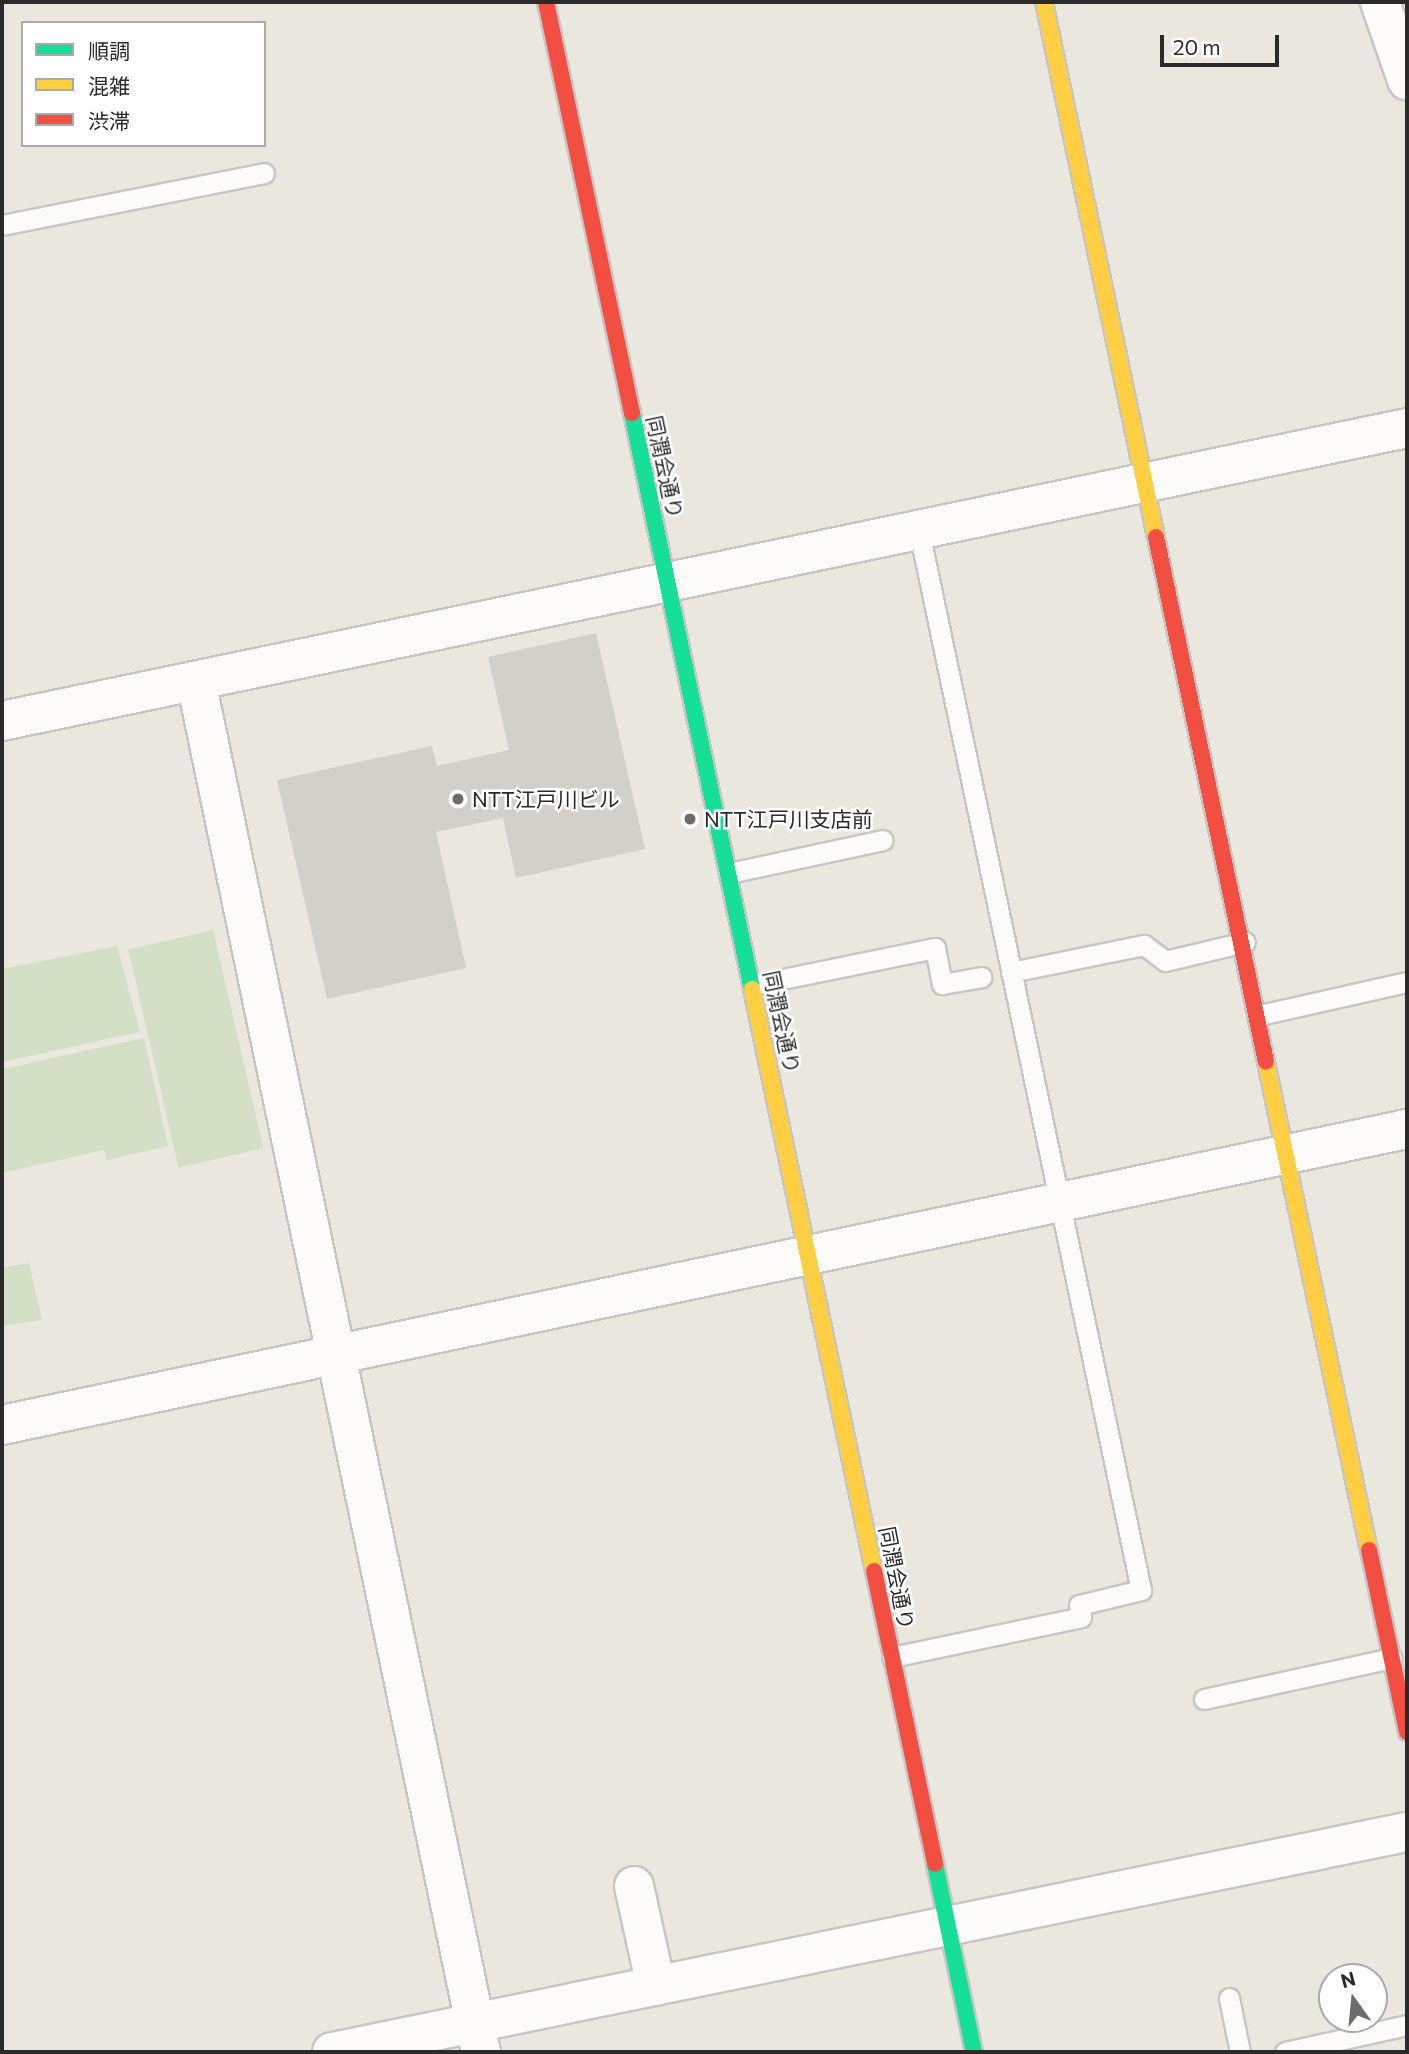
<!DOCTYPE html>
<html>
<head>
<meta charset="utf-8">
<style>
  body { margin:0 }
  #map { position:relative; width:1409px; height:2054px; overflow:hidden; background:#eae7df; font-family:Commissioner,"Noto Sans JP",sans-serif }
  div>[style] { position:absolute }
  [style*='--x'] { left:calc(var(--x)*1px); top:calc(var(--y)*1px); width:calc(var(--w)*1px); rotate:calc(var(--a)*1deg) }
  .cemetery>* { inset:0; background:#d3e0c5; transform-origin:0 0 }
  .building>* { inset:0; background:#d2d0cb }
  .roads { filter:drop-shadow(2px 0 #c7c6c5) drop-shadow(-2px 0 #c7c6c5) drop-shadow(0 2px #c7c6c5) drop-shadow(0 -2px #c7c6c5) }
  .lane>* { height:19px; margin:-9.5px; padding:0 9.5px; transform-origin:9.5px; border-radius:9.5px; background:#fcfbfa }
  .street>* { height:38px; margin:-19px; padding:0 19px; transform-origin:19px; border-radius:19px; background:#fcfbfa }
  .fast>* { height:16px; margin:-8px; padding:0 8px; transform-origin:8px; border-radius:8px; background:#16e098 }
  .slow>* { height:16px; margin:-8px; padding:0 8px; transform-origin:8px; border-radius:8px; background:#ffcf43 }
  .jam>* { height:16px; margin:-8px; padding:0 8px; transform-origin:8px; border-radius:8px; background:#f24e42 }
  .dots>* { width:19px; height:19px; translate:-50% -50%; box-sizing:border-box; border:4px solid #fff; border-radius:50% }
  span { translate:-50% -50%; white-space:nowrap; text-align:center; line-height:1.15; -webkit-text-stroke:5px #fff; paint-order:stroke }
  .street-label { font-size:21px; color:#2a2a2a }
  .poi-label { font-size:21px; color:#2a2a2a }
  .left { translate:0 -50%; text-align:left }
  .frame { position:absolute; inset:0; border:4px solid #2a2a2a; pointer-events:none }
  .legend { position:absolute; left:21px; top:21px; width:245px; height:126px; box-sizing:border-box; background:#fff; border:2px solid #aaa; margin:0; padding:9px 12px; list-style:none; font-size:21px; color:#2a2a2a }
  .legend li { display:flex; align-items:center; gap:14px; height:35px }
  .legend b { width:35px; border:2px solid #aaa }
  .north { position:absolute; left:1318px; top:1963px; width:70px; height:70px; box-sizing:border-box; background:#fff; border:2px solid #aaa; border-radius:50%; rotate:345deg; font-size:19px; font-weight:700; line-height:28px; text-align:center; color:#2a2a2a }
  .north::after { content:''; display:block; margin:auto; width:24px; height:32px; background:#6d6c69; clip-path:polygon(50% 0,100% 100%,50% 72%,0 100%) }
  .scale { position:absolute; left:1160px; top:35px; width:119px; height:32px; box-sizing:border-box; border:4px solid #2a2a2a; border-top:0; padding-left:9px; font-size:21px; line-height:24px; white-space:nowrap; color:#2a2a2a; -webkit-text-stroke:5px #fff; paint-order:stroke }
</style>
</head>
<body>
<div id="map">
  <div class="cemetery">
    <div style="left:213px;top:930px;width:224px;height:87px;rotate:77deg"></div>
    <div style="clip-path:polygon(117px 946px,140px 1032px,2px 1062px,2px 969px)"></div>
    <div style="clip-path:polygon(144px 1038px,168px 1146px,107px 1160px,104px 1150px,2px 1173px,2px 1069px)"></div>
    <div style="clip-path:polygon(29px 1263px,42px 1320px,2px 1326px,2px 1268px)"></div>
  </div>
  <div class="building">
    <div style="clip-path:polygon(596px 633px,645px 849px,516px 878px,503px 818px,436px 832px,466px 968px,327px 999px,277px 780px,432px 746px,437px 766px,509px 750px,488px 657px)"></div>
  </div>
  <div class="roads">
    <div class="lane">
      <div style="--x:2;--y:225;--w:267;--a:-11.2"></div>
      <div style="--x:729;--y:873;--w:157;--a:-12.1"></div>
      <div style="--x:1011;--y:972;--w:136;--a:-11.5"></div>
      <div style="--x:1144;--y:945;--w:26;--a:37"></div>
      <div style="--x:1165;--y:961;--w:82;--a:-13.4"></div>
      <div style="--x:753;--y:985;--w:186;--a:-11.5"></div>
      <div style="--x:935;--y:948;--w:37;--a:79"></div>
      <div style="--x:942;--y:984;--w:40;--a:-10"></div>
      <div style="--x:1260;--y:1015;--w:151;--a:-12.7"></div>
      <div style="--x:892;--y:1657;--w:193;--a:-11.9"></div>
      <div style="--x:1081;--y:1617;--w:12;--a:-99"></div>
      <div style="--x:1079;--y:1605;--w:64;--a:-13.6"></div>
      <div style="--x:1141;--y:1590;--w:1082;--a:-101.84"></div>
      <div style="--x:1204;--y:1699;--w:192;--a:-12.3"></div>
      <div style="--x:1229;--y:1998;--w:55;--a:78.5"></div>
      <div style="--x:1285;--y:2052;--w:125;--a:-12.5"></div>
    </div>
    <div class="street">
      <div style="--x:1380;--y:2;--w:83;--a:70.9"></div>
      <div style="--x:196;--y:681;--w:1400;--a:78.26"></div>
      <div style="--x:2;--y:721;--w:1435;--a:-11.78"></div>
      <div style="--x:2;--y:1425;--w:1436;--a:-11.9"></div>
      <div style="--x:634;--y:1886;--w:102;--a:77.6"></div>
      <div style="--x:332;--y:2052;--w:1097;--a:-11.57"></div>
    </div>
    <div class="fast">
      <div style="--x:632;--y:413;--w:588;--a:78.23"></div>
      <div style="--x:935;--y:1864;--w:192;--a:78.3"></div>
    </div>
    <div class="slow">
      <div style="--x:1044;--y:2;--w:547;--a:78.18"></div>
      <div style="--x:752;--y:989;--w:595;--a:78.16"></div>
      <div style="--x:1266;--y:1062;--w:499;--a:78.1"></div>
    </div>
    <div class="jam">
      <div style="--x:546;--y:2;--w:420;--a:78.2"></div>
      <div style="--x:1156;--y:537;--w:536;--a:78.17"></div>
      <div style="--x:1369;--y:1550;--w:186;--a:78.2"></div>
      <div style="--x:874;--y:1571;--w:299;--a:78.2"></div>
    </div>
  </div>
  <div class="dots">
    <div style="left:458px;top:799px;background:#6d6c69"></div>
    <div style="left:690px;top:819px;background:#6d6c69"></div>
  </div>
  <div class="street-label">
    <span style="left:665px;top:467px;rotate:78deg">同潤会通り</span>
    <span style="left:782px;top:1022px;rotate:78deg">同潤会通り</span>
    <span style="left:897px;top:1578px;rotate:79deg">同潤会通り</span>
  </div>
  <div class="poi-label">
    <span class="left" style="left:472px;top:799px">NTT江戸川ビル</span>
    <span class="left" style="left:704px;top:819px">NTT江戸川支店前</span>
  </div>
  <div class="frame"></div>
  <ul class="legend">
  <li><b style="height:9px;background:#16e098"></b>順調</li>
  <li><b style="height:9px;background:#ffcf43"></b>混雑</li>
  <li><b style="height:9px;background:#f24e42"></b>渋滞</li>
  </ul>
  <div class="north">N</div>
  <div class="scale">20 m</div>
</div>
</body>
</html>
